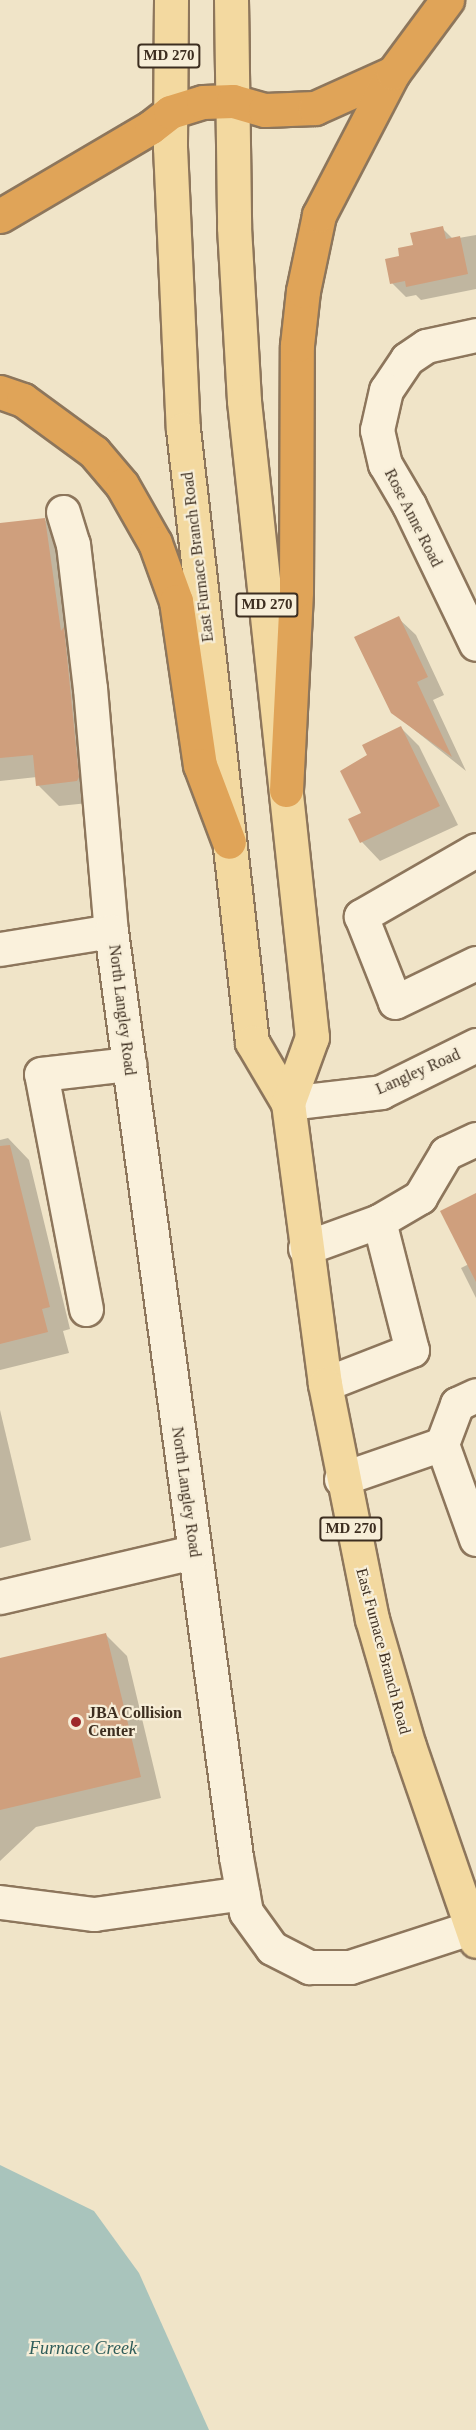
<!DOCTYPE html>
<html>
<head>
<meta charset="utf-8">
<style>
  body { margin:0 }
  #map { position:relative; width:476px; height:2430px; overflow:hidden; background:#f0e4c8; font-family:"Times New Roman",serif }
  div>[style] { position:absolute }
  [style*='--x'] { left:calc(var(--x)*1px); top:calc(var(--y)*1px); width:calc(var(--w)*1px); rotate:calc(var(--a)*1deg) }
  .water>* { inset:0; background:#a9c4bc }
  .shadow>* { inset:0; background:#0003 }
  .building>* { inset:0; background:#cf9f7d }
  .roads { filter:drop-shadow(2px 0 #8d765c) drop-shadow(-2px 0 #8d765c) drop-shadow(0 2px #8d765c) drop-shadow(0 -2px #8d765c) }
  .minor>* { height:33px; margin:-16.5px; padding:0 16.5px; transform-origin:16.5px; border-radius:16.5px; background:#faf1dc }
  .major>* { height:33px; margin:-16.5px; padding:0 16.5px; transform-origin:16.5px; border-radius:16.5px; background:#f3d9a0 }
  .highway>* { height:33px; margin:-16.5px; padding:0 16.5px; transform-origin:16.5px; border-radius:16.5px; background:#e0a458 }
  .dots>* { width:16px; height:16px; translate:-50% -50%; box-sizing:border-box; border:3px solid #f7eed8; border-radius:50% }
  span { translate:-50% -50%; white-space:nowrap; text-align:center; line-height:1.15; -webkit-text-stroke:4.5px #f7eed8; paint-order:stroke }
  .shield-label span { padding:2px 4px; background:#f7eed8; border:2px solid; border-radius:4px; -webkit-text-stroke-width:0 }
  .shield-label { font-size:15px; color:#3d2e20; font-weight:700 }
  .street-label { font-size:16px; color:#3d2e20 }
  .poi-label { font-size:16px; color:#3d2e20; font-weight:700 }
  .left { translate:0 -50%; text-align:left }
  .water-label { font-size:18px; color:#2f5d5a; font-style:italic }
</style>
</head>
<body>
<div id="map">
  <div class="water">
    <div style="clip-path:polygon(0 2165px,94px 2211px,139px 2273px,209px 2430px,0 2430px)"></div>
  </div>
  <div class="shadow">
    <div style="clip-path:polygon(442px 228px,453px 239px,476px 235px,476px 289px,421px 300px,416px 295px,406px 297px,392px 283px,401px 257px)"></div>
    <div style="clip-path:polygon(45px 520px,66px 541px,98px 802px,59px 806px,38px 785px,37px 777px,0 781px,0 525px)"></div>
    <div style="clip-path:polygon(398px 618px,416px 635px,444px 695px,433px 700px,466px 771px,392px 712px)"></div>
    <div style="clip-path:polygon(401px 728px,419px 746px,458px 825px,380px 861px,362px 842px,369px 756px)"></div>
    <div style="clip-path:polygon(8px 1138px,29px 1160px,70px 1329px,63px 1331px,69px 1353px,0 1370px,0 1140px)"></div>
    <div style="clip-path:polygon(476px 1195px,476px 1298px,461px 1268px,469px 1264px)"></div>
    <div style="clip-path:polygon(0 1410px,31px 1540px,0 1548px)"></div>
    <div style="clip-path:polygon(106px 1635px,127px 1656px,161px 1798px,36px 1827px,0 1861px,0 1660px)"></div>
  </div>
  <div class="building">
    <div style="clip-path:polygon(443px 226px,446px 239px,460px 236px,468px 274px,406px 287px,405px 281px,390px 284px,385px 259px,399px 256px,398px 248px,413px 245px,410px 233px)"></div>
    <div style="clip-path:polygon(45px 518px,61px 631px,64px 627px,79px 777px,77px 781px,36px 786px,33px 755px,0 758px,0 523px)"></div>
    <div style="clip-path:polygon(399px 616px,428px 677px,417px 682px,452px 757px,391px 713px,354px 637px)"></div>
    <div style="clip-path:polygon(401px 726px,440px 806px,360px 843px,348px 819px,361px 813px,340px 771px,367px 755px,362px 745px)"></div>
    <div style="clip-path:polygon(10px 1145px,50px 1307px,42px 1309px,48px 1332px,0 1344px,0 1146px)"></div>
    <div style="clip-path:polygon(476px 1193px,476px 1282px,440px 1211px)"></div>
    <div style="clip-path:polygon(106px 1633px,141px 1777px,0 1810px,0 1658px)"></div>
  </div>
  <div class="roads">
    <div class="minor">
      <div style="--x:476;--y:335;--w:51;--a:167.6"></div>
      <div style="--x:426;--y:346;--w:23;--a:146"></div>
      <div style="--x:407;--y:359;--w:37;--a:124"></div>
      <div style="--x:386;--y:390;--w:41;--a:102.7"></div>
      <div style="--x:377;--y:430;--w:35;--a:77"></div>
      <div style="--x:385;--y:464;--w:48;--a:59.7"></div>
      <div style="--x:409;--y:505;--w:154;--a:64.3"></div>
      <div style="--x:63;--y:512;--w:34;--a:73"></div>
      <div style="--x:73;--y:544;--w:145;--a:83.3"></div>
      <div style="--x:90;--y:688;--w:244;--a:85.1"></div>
      <div style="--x:476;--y:850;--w:133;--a:150.1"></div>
      <div style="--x:361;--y:916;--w:92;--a:68.4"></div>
      <div style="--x:395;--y:1002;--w:90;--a:-25.7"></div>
      <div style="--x:0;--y:949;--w:112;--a:-9.2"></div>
      <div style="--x:111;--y:931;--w:934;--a:82.31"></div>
      <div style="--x:236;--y:1857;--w:56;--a:79.7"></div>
      <div style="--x:246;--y:1912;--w:44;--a:54.2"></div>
      <div style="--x:272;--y:1948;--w:42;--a:27.2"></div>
      <div style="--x:309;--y:1967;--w:41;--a:0"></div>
      <div style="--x:350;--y:1967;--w:133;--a:-18"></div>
      <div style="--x:288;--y:1103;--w:94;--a:-6.7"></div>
      <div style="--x:381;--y:1092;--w:106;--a:-26.3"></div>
      <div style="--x:379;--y:1221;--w:48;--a:-30.3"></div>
      <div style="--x:420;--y:1197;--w:51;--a:-59.4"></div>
      <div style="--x:446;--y:1153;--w:33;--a:-25"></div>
      <div style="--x:305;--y:1248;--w:79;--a:-20"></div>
      <div style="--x:379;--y:1221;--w:133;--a:75.7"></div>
      <div style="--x:412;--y:1350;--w:93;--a:158.7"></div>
      <div style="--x:86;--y:1309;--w:239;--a:-100.8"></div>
      <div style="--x:41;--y:1074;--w:89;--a:-6.5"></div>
      <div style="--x:442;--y:1444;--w:101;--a:70.3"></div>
      <div style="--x:341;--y:1479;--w:107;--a:-19.1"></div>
      <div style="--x:442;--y:1444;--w:43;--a:-69.4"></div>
      <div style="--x:457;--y:1404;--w:21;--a:-25"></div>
      <div style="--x:0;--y:1597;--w:199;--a:-13.1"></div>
      <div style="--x:0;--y:1902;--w:95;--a:7.3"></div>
      <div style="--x:94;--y:1914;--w:150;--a:-8"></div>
    </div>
    <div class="major">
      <div style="--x:171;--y:0;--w:147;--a:90.4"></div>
      <div style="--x:170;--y:147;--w:282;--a:87.4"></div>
      <div style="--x:183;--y:429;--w:617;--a:83.58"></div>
      <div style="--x:252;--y:1042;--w:71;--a:59.5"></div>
      <div style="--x:288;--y:1103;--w:283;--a:82.5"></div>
      <div style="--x:325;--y:1384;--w:240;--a:78.7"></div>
      <div style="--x:372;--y:1619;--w:132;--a:73.8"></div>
      <div style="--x:409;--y:1746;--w:206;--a:71"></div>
      <div style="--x:231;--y:0;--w:227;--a:89.2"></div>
      <div style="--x:234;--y:227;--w:174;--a:86.7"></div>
      <div style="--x:244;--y:401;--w:640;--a:83.9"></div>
      <div style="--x:312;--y:1037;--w:70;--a:110"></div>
    </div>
    <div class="highway">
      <div style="--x:0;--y:216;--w:175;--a:-30.5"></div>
      <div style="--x:151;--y:127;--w:24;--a:-38"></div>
      <div style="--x:170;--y:112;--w:34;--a:-17"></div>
      <div style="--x:203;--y:102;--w:30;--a:-2"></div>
      <div style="--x:233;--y:101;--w:33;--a:16"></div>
      <div style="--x:265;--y:110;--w:50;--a:-2.3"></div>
      <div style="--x:315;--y:108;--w:85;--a:-24.2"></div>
      <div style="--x:0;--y:392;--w:24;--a:19"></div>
      <div style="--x:23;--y:400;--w:88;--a:36.2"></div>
      <div style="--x:94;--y:452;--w:43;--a:49.7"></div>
      <div style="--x:122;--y:485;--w:67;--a:60.4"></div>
      <div style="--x:155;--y:543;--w:62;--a:70.1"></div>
      <div style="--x:176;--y:601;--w:166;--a:81.7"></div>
      <div style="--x:200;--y:765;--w:82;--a:69.4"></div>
      <div style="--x:286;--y:790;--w:199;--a:-87.1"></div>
      <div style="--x:296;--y:591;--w:246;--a:-89.8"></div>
      <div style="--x:297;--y:345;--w:54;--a:-83.7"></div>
      <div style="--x:303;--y:291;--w:78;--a:-78.1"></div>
      <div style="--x:319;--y:215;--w:160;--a:-62.5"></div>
      <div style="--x:393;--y:73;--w:91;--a:-53.5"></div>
    </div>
  </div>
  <div class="dots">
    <div style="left:76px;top:1722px;background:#9e2a2b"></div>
  </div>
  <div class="shield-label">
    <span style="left:169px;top:56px">MD 270</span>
    <span style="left:267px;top:605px">MD 270</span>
    <span style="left:351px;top:1529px">MD 270</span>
  </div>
  <div class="street-label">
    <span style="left:413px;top:518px;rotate:63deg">Rose Anne Road</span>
    <span style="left:198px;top:557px;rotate:-97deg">East Furnace Branch Road</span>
    <span style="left:122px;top:1010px;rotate:83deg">North Langley Road</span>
    <span style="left:418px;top:1072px;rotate:-24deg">Langley Road</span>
    <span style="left:186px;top:1492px;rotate:82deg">North Langley Road</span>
    <span style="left:383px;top:1651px;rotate:75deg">East Furnace Branch Road</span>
  </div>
  <div class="poi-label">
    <span class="left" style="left:88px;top:1722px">JBA Collision<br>Center</span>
  </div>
  <div class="water-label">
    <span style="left:83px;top:2348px">Furnace Creek</span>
  </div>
</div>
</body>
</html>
